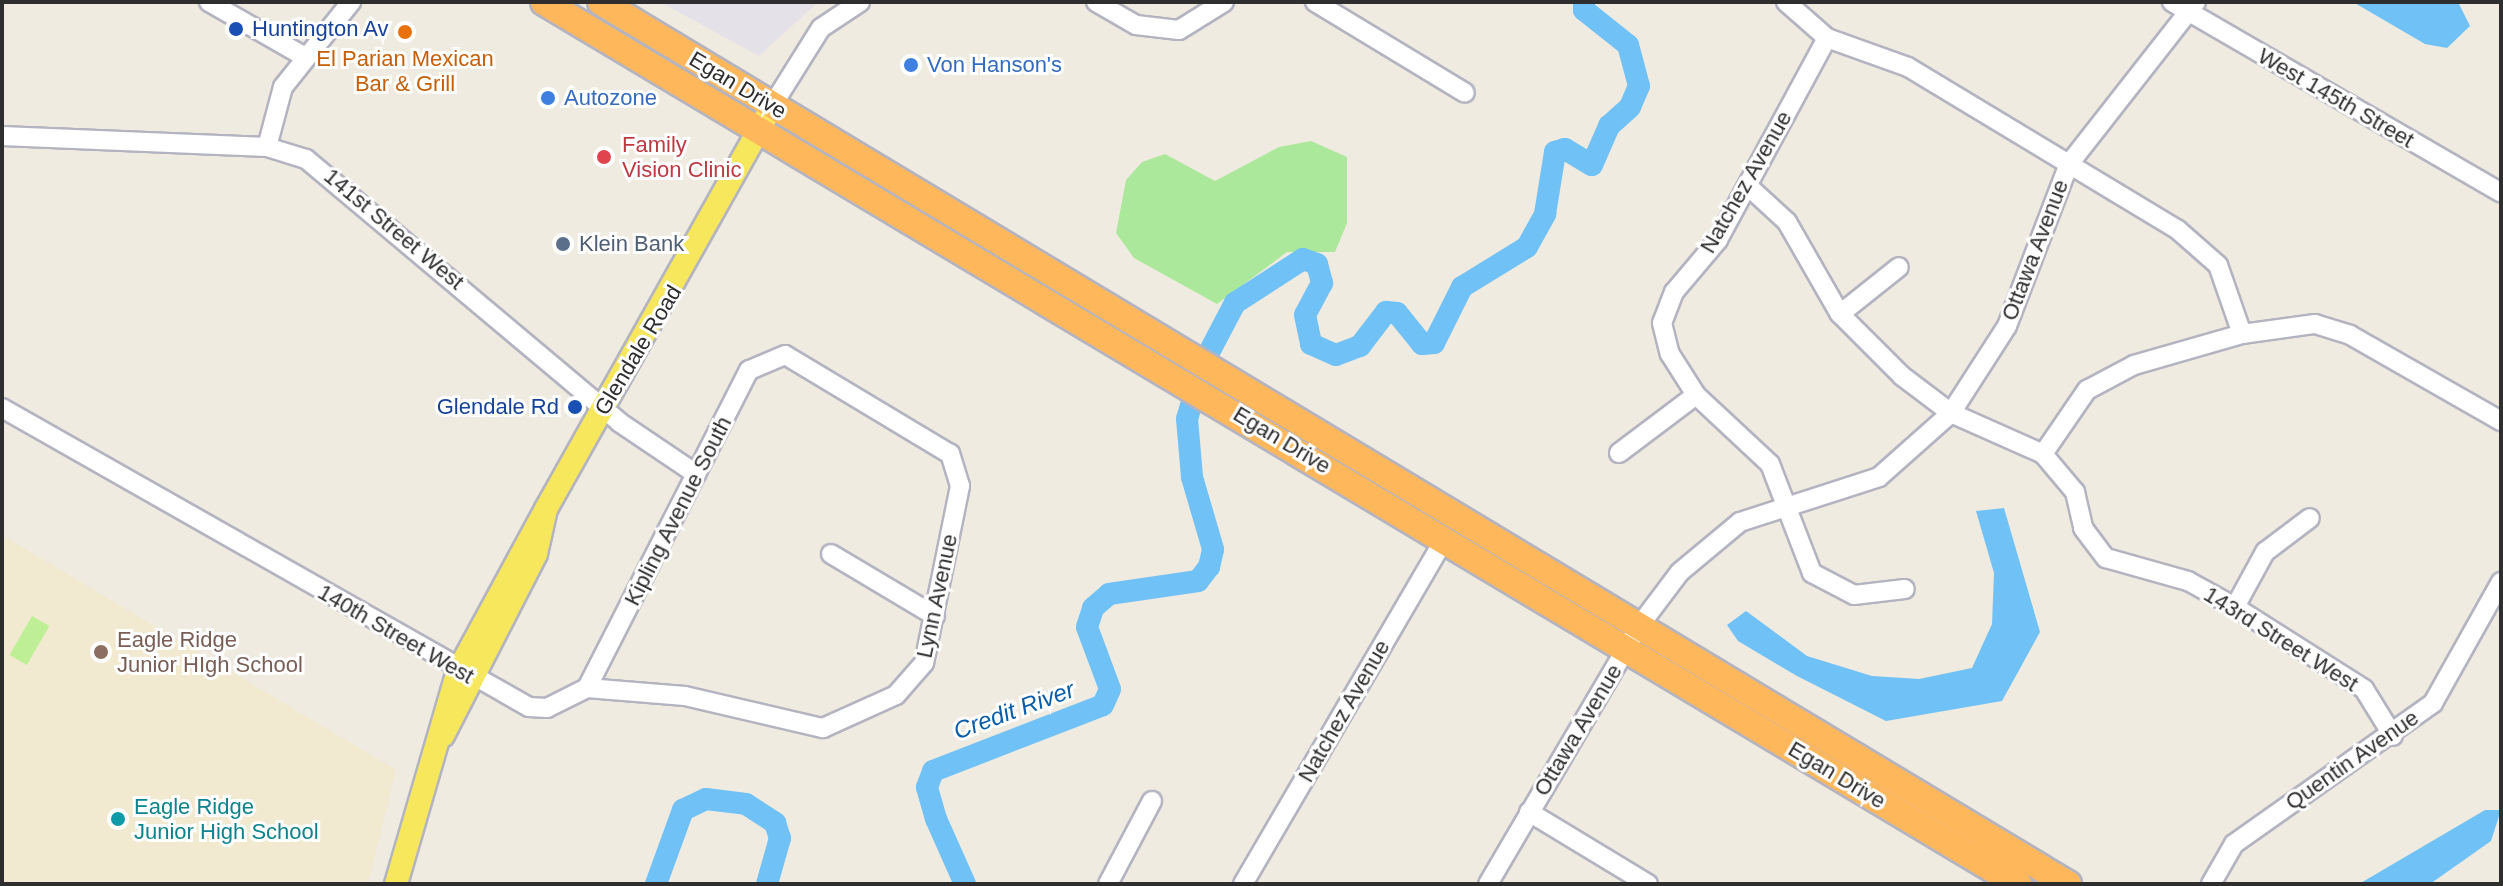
<!DOCTYPE html>
<html>
<head>
<meta charset="utf-8">
<style>
  body { margin:0 }
  #map { position:relative; width:2503px; height:886px; overflow:hidden; background:#efebe0; font-family:Arial,sans-serif }
  div>[style] { position:absolute }
  [style*='--x'] { left:calc(var(--x)*1px); top:calc(var(--y)*1px); width:calc(var(--w)*1px); rotate:calc(var(--a)*1deg) }
  .industrial>* { inset:0; background:#e4e1e8 }
  .education>* { inset:0; background:#f1ead0 }
  .green>* { inset:0; background:#abe89b }
  .pitch>* { inset:0; background:#beef97; transform-origin:0 0 }
  .water>* { inset:0; background:#70c1f5 }
  .river>* { height:22px; margin:-11px; padding:0 11px; transform-origin:11px; border-radius:11px; background:#70c1f5 }
  .roads { filter:drop-shadow(2px 0 #b4b4c1) drop-shadow(-2px 0 #b4b4c1) drop-shadow(0 2px #b4b4c1) drop-shadow(0 -2px #b4b4c1) }
  .minor>* { height:18px; margin:-9px; padding:0 9px; transform-origin:9px; border-radius:9px; background:#fff }
  .major>* { height:22px; margin:-11px; padding:0 11px; transform-origin:11px; border-radius:11px; background:#f7e75d }
  .highway>* { height:26px; margin:-13px; padding:0 13px; transform-origin:13px; border-radius:13px; background:#ffb75c }
  .dots>* { width:22px; height:22px; translate:-50% -50%; box-sizing:border-box; border:4px solid #fff; border-radius:50% }
  span { translate:-50% -50%; white-space:nowrap; text-align:center; line-height:1.15; -webkit-text-stroke:6px #fff; paint-order:stroke }
  .transit-label { font-size:22px; color:#164399 }
  .left { translate:0 -50%; text-align:left }
  .right { translate:-100% -50%; text-align:right }
  .food-label { font-size:22px; color:#c56008 }
  .shop-label { font-size:22px; color:#366cbe }
  .street-label { font-size:22px; color:#2e2e2e }
  .health-label { font-size:22px; color:#be3a42 }
  .service-label { font-size:22px; color:#4e5e75 }
  .education-label { font-size:22px; color:#785e54 }
  .culture-label { font-size:22px; color:#0d838f }
  .water-label { font-size:24px; color:#075da8; font-style:italic }
  .frame { position:absolute; inset:0; border:4px solid #2e2e2e; pointer-events:none }
</style>
</head>
<body>
<div id="map">
  <div class="industrial">
    <div style="clip-path:polygon(660px 2px,818px 2px,759px 56px)"></div>
  </div>
  <div class="education">
    <div style="clip-path:polygon(2px 535px,396px 770px,368px 884px,2px 884px)"></div>
  </div>
  <div class="green">
    <div style="clip-path:polygon(1311px 141px,1347px 157px,1347px 223px,1335px 252px,1287px 252px,1217px 304px,1134px 258px,1116px 233px,1126px 180px,1142px 162px,1165px 154px,1215px 181px,1279px 147px)"></div>
  </div>
  <div class="pitch">
    <div style="left:32px;top:616px;width:20px;height:45px;rotate:30deg"></div>
  </div>
  <div class="water">
    <div style="clip-path:polygon(2353px 2px,2458px 2px,2470px 26px,2447px 48px,2425px 44px)"></div>
    <div style="clip-path:polygon(2004px 508px,2040px 632px,2002px 701px,1886px 721px,1797px 676px,1738px 641px,1727px 625px,1746px 611px,1807px 656px,1872px 676px,1919px 679px,1972px 668px,1992px 624px,1994px 573px,1976px 511px)"></div>
    <div style="clip-path:polygon(2485px 810px,2501px 810px,2491px 841px,2430px 884px,2359px 884px)"></div>
  </div>
  <div class="river">
    <div style="--x:656;--y:884;--w:79;--a:-70"></div>
    <div style="--x:683;--y:810;--w:25;--a:-26"></div>
    <div style="--x:706;--y:799;--w:40;--a:7.1"></div>
    <div style="--x:746;--y:804;--w:35;--a:33"></div>
    <div style="--x:775;--y:823;--w:16;--a:72"></div>
    <div style="--x:780;--y:838;--w:48;--a:105.8"></div>
    <div style="--x:965;--y:884;--w:71;--a:-114"></div>
    <div style="--x:936;--y:819;--w:33;--a:-106"></div>
    <div style="--x:927;--y:787;--w:17;--a:-69"></div>
    <div style="--x:933;--y:771;--w:182;--a:-21.2"></div>
    <div style="--x:1103;--y:705;--w:17;--a:-66"></div>
    <div style="--x:1110;--y:689;--w:66;--a:-110.4"></div>
    <div style="--x:1087;--y:627;--w:20;--a:-72"></div>
    <div style="--x:1093;--y:608;--w:21;--a:-41"></div>
    <div style="--x:1109;--y:594;--w:90;--a:-8.3"></div>
    <div style="--x:1198;--y:581;--w:18;--a:-52"></div>
    <div style="--x:1209;--y:567;--w:18;--a:-77"></div>
    <div style="--x:1213;--y:549;--w:75;--a:-106.3"></div>
    <div style="--x:1192;--y:477;--w:58;--a:-94.9"></div>
    <div style="--x:1187;--y:419;--w:59;--a:-73.4"></div>
    <div style="--x:1204;--y:362;--w:67;--a:-62.3"></div>
    <div style="--x:1235;--y:303;--w:81;--a:-32.9"></div>
    <div style="--x:1303;--y:259;--w:15;--a:20"></div>
    <div style="--x:1317;--y:264;--w:20;--a:75"></div>
    <div style="--x:1322;--y:283;--w:36;--a:118"></div>
    <div style="--x:1305;--y:315;--w:30;--a:78"></div>
    <div style="--x:1311;--y:344;--w:27;--a:24"></div>
    <div style="--x:1336;--y:355;--w:26;--a:-21"></div>
    <div style="--x:1360;--y:346;--w:43;--a:-52.6"></div>
    <div style="--x:1386;--y:312;--w:11;--a:5"></div>
    <div style="--x:1397;--y:313;--w:40;--a:51"></div>
    <div style="--x:1422;--y:344;--w:12;--a:-5"></div>
    <div style="--x:1434;--y:343;--w:63;--a:-63.4"></div>
    <div style="--x:1462;--y:287;--w:76;--a:-31.6"></div>
    <div style="--x:1527;--y:247;--w:38;--a:-61"></div>
    <div style="--x:1545;--y:214;--w:63;--a:-80.8"></div>
    <div style="--x:1555;--y:152;--w:10;--a:-17"></div>
    <div style="--x:1565;--y:149;--w:31;--a:31"></div>
    <div style="--x:1592;--y:165;--w:43;--a:-66.4"></div>
    <div style="--x:1609;--y:126;--w:28;--a:-42"></div>
    <div style="--x:1630;--y:107;--w:23;--a:-67"></div>
    <div style="--x:1639;--y:86;--w:42;--a:-105"></div>
    <div style="--x:1628;--y:45;--w:56;--a:-141.5"></div>
    <div style="--x:1584;--y:10;--w:8;--a:-90"></div>
  </div>
  <div class="roads">
    <div class="minor">
      <div style="--x:209;--y:2;--w:111;--a:29.8"></div>
      <div style="--x:1096;--y:2;--w:46;--a:29.9"></div>
      <div style="--x:1136;--y:25;--w:43;--a:6.6"></div>
      <div style="--x:1179;--y:30;--w:53;--a:-31.9"></div>
      <div style="--x:1315;--y:2;--w:175;--a:31.2"></div>
      <div style="--x:1786;--y:2;--w:55;--a:41.3"></div>
      <div style="--x:1827;--y:38;--w:86;--a:19.7"></div>
      <div style="--x:1908;--y:67;--w:315;--a:31.1"></div>
      <div style="--x:2178;--y:230;--w:53;--a:41.2"></div>
      <div style="--x:2218;--y:265;--w:73;--a:70.8"></div>
      <div style="--x:2242;--y:334;--w:74;--a:-7.8"></div>
      <div style="--x:2315;--y:324;--w:37;--a:17"></div>
      <div style="--x:2350;--y:335;--w:174;--a:29.7"></div>
      <div style="--x:2172;--y:2;--w:380;--a:30.1"></div>
      <div style="--x:1827;--y:38;--w:230;--a:118.4"></div>
      <div style="--x:1718;--y:240;--w:68;--a:130.2"></div>
      <div style="--x:1674;--y:292;--w:33;--a:111"></div>
      <div style="--x:1662;--y:323;--w:32;--a:76"></div>
      <div style="--x:1670;--y:354;--w:49;--a:57.6"></div>
      <div style="--x:1696;--y:395;--w:101;--a:43"></div>
      <div style="--x:1770;--y:464;--w:117;--a:68.9"></div>
      <div style="--x:1812;--y:573;--w:47;--a:27.6"></div>
      <div style="--x:1854;--y:595;--w:51;--a:-6.7"></div>
      <div style="--x:772;--y:106;--w:92;--a:-57.9"></div>
      <div style="--x:821;--y:28;--w:47;--a:-33.7"></div>
      <div style="--x:2;--y:136;--w:265;--a:2.4"></div>
      <div style="--x:267;--y:147;--w:41;--a:17.1"></div>
      <div style="--x:306;--y:159;--w:409;--a:40"></div>
      <div style="--x:619;--y:422;--w:93;--a:34"></div>
      <div style="--x:267;--y:147;--w:62;--a:-75.1"></div>
      <div style="--x:283;--y:87;--w:109;--a:-51.3"></div>
      <div style="--x:1749;--y:187;--w:52;--a:42.6"></div>
      <div style="--x:1787;--y:222;--w:106;--a:60.1"></div>
      <div style="--x:1840;--y:314;--w:88;--a:45"></div>
      <div style="--x:1902;--y:376;--w:61;--a:37.1"></div>
      <div style="--x:1951;--y:413;--w:101;--a:24"></div>
      <div style="--x:2043;--y:454;--w:50;--a:49.9"></div>
      <div style="--x:2075;--y:492;--w:37;--a:77"></div>
      <div style="--x:2083;--y:528;--w:38;--a:53"></div>
      <div style="--x:2106;--y:558;--w:85;--a:15.7"></div>
      <div style="--x:2188;--y:581;--w:54;--a:29"></div>
      <div style="--x:2235;--y:607;--w:153;--a:32.4"></div>
      <div style="--x:2364;--y:689;--w:55;--a:58.3"></div>
      <div style="--x:1840;--y:314;--w:75;--a:-38.5"></div>
      <div style="--x:2;--y:408;--w:606;--a:29.57"></div>
      <div style="--x:529;--y:707;--w:18;--a:3"></div>
      <div style="--x:547;--y:708;--w:45;--a:-26.6"></div>
      <div style="--x:587;--y:688;--w:98;--a:4.7"></div>
      <div style="--x:685;--y:696;--w:142;--a:13.1"></div>
      <div style="--x:823;--y:728;--w:80;--a:-24.3"></div>
      <div style="--x:896;--y:695;--w:43;--a:-48.8"></div>
      <div style="--x:924;--y:663;--w:181;--a:-78.5"></div>
      <div style="--x:960;--y:486;--w:34;--a:-107"></div>
      <div style="--x:950;--y:454;--w:192;--a:-149"></div>
      <div style="--x:785;--y:355;--w:39;--a:157"></div>
      <div style="--x:749;--y:370;--w:357;--a:117"></div>
      <div style="--x:1619;--y:453;--w:96;--a:-37"></div>
      <div style="--x:2043;--y:454;--w:78;--a:-55.5"></div>
      <div style="--x:2087;--y:390;--w:53;--a:-28"></div>
      <div style="--x:2134;--y:365;--w:112;--a:-16"></div>
      <div style="--x:831;--y:554;--w:121;--a:30.8"></div>
      <div style="--x:2235;--y:607;--w:63;--a:-61.4"></div>
      <div style="--x:2265;--y:552;--w:56;--a:-37.1"></div>
      <div style="--x:1529;--y:812;--w:139;--a:31.2"></div>
      <div style="--x:1108;--y:884;--w:94;--a:-62.1"></div>
      <div style="--x:1243;--y:884;--w:401;--a:-59.7"></div>
      <div style="--x:1488;--y:884;--w:300;--a:-59.6"></div>
      <div style="--x:1640;--y:625;--w:66;--a:-53"></div>
      <div style="--x:1680;--y:572;--w:78;--a:-39.8"></div>
      <div style="--x:1740;--y:522;--w:146;--a:-17.9"></div>
      <div style="--x:1879;--y:477;--w:96;--a:-41.6"></div>
      <div style="--x:1951;--y:413;--w:103;--a:-57.2"></div>
      <div style="--x:2007;--y:326;--w:173;--a:-69.1"></div>
      <div style="--x:2069;--y:164;--w:206;--a:-51.9"></div>
      <div style="--x:2211;--y:884;--w:46;--a:-60.1"></div>
      <div style="--x:2234;--y:844;--w:244;--a:-35.3"></div>
      <div style="--x:2433;--y:703;--w:139;--a:-60.7"></div>
    </div>
    <div class="major">
      <div style="--x:546;--y:509;--w:462;--a:-60.7"></div>
      <div style="--x:396;--y:884;--w:222;--a:-73.8"></div>
      <div style="--x:458;--y:671;--w:184;--a:-61.5"></div>
      <div style="--x:546;--y:509;--w:46;--a:102.5"></div>
      <div style="--x:536;--y:554;--w:204;--a:117.1"></div>
    </div>
    <div class="highway">
      <div style="--x:544;--y:2;--w:1718;--a:30.9"></div>
      <div style="--x:601;--y:2;--w:1712;--a:31.02"></div>
    </div>
  </div>
  <div class="dots">
    <div style="left:236px;top:29px;background:#1a4fb4"></div>
    <div style="left:405px;top:32px;background:#e8710a"></div>
    <div style="left:911px;top:65px;background:#3f7fe0"></div>
    <div style="left:548px;top:98px;background:#3f7fe0"></div>
    <div style="left:604px;top:157px;background:#e0444e"></div>
    <div style="left:563px;top:244px;background:#5c6f8a"></div>
    <div style="left:575px;top:407px;background:#1a4fb4"></div>
    <div style="left:101px;top:652px;background:#8d6e63"></div>
    <div style="left:118px;top:819px;background:#0f9aa8"></div>
  </div>
  <div class="transit-label">
    <span class="left" style="left:252px;top:29px">Huntington Av</span>
    <span class="right" style="left:559px;top:407px">Glendale Rd</span>
  </div>
  <div class="food-label">
    <span style="left:405px;top:71px">El Parian Mexican<br>Bar &amp; Grill</span>
  </div>
  <div class="shop-label">
    <span class="left" style="left:927px;top:65px">Von Hanson's</span>
    <span class="left" style="left:564px;top:98px">Autozone</span>
  </div>
  <div class="street-label">
    <span style="left:738px;top:85px;rotate:31deg">Egan Drive</span>
    <span style="left:2336px;top:98px;rotate:30deg">West 145th Street</span>
    <span style="left:1746px;top:182px;rotate:-60deg">Natchez Avenue</span>
    <span style="left:394px;top:229px;rotate:40deg">141st Street West</span>
    <span style="left:2035px;top:250px;rotate:-69deg">Ottawa Avenue</span>
    <span style="left:638px;top:350px;rotate:-59deg">Glendale Road</span>
    <span style="left:1282px;top:440px;rotate:31deg">Egan Drive</span>
    <span style="left:678px;top:511px;rotate:-63deg">Kipling Avenue South</span>
    <span style="left:937px;top:596px;rotate:-78deg">Lynn Avenue</span>
    <span style="left:396px;top:634px;rotate:30deg">140th Street West</span>
    <span style="left:2281px;top:639px;rotate:32deg">143rd Street West</span>
    <span style="left:1344px;top:711px;rotate:-60deg">Natchez Avenue</span>
    <span style="left:1578px;top:730px;rotate:-59deg">Ottawa Avenue</span>
    <span style="left:2352px;top:760px;rotate:-35deg">Quentin Avenue</span>
    <span style="left:1837px;top:775px;rotate:31deg">Egan Drive</span>
  </div>
  <div class="health-label">
    <span class="left" style="left:622px;top:157px">Family<br>Vision Clinic</span>
  </div>
  <div class="service-label">
    <span class="left" style="left:579px;top:244px">Klein Bank</span>
  </div>
  <div class="education-label">
    <span class="left" style="left:117px;top:652px">Eagle Ridge<br>Junior HIgh School</span>
  </div>
  <div class="culture-label">
    <span class="left" style="left:134px;top:819px">Eagle Ridge<br>Junior High School</span>
  </div>
  <div class="water-label">
    <span style="left:1014px;top:710px;rotate:-20deg">Credit River</span>
  </div>
  <div class="frame"></div>
</div>
</body>
</html>
